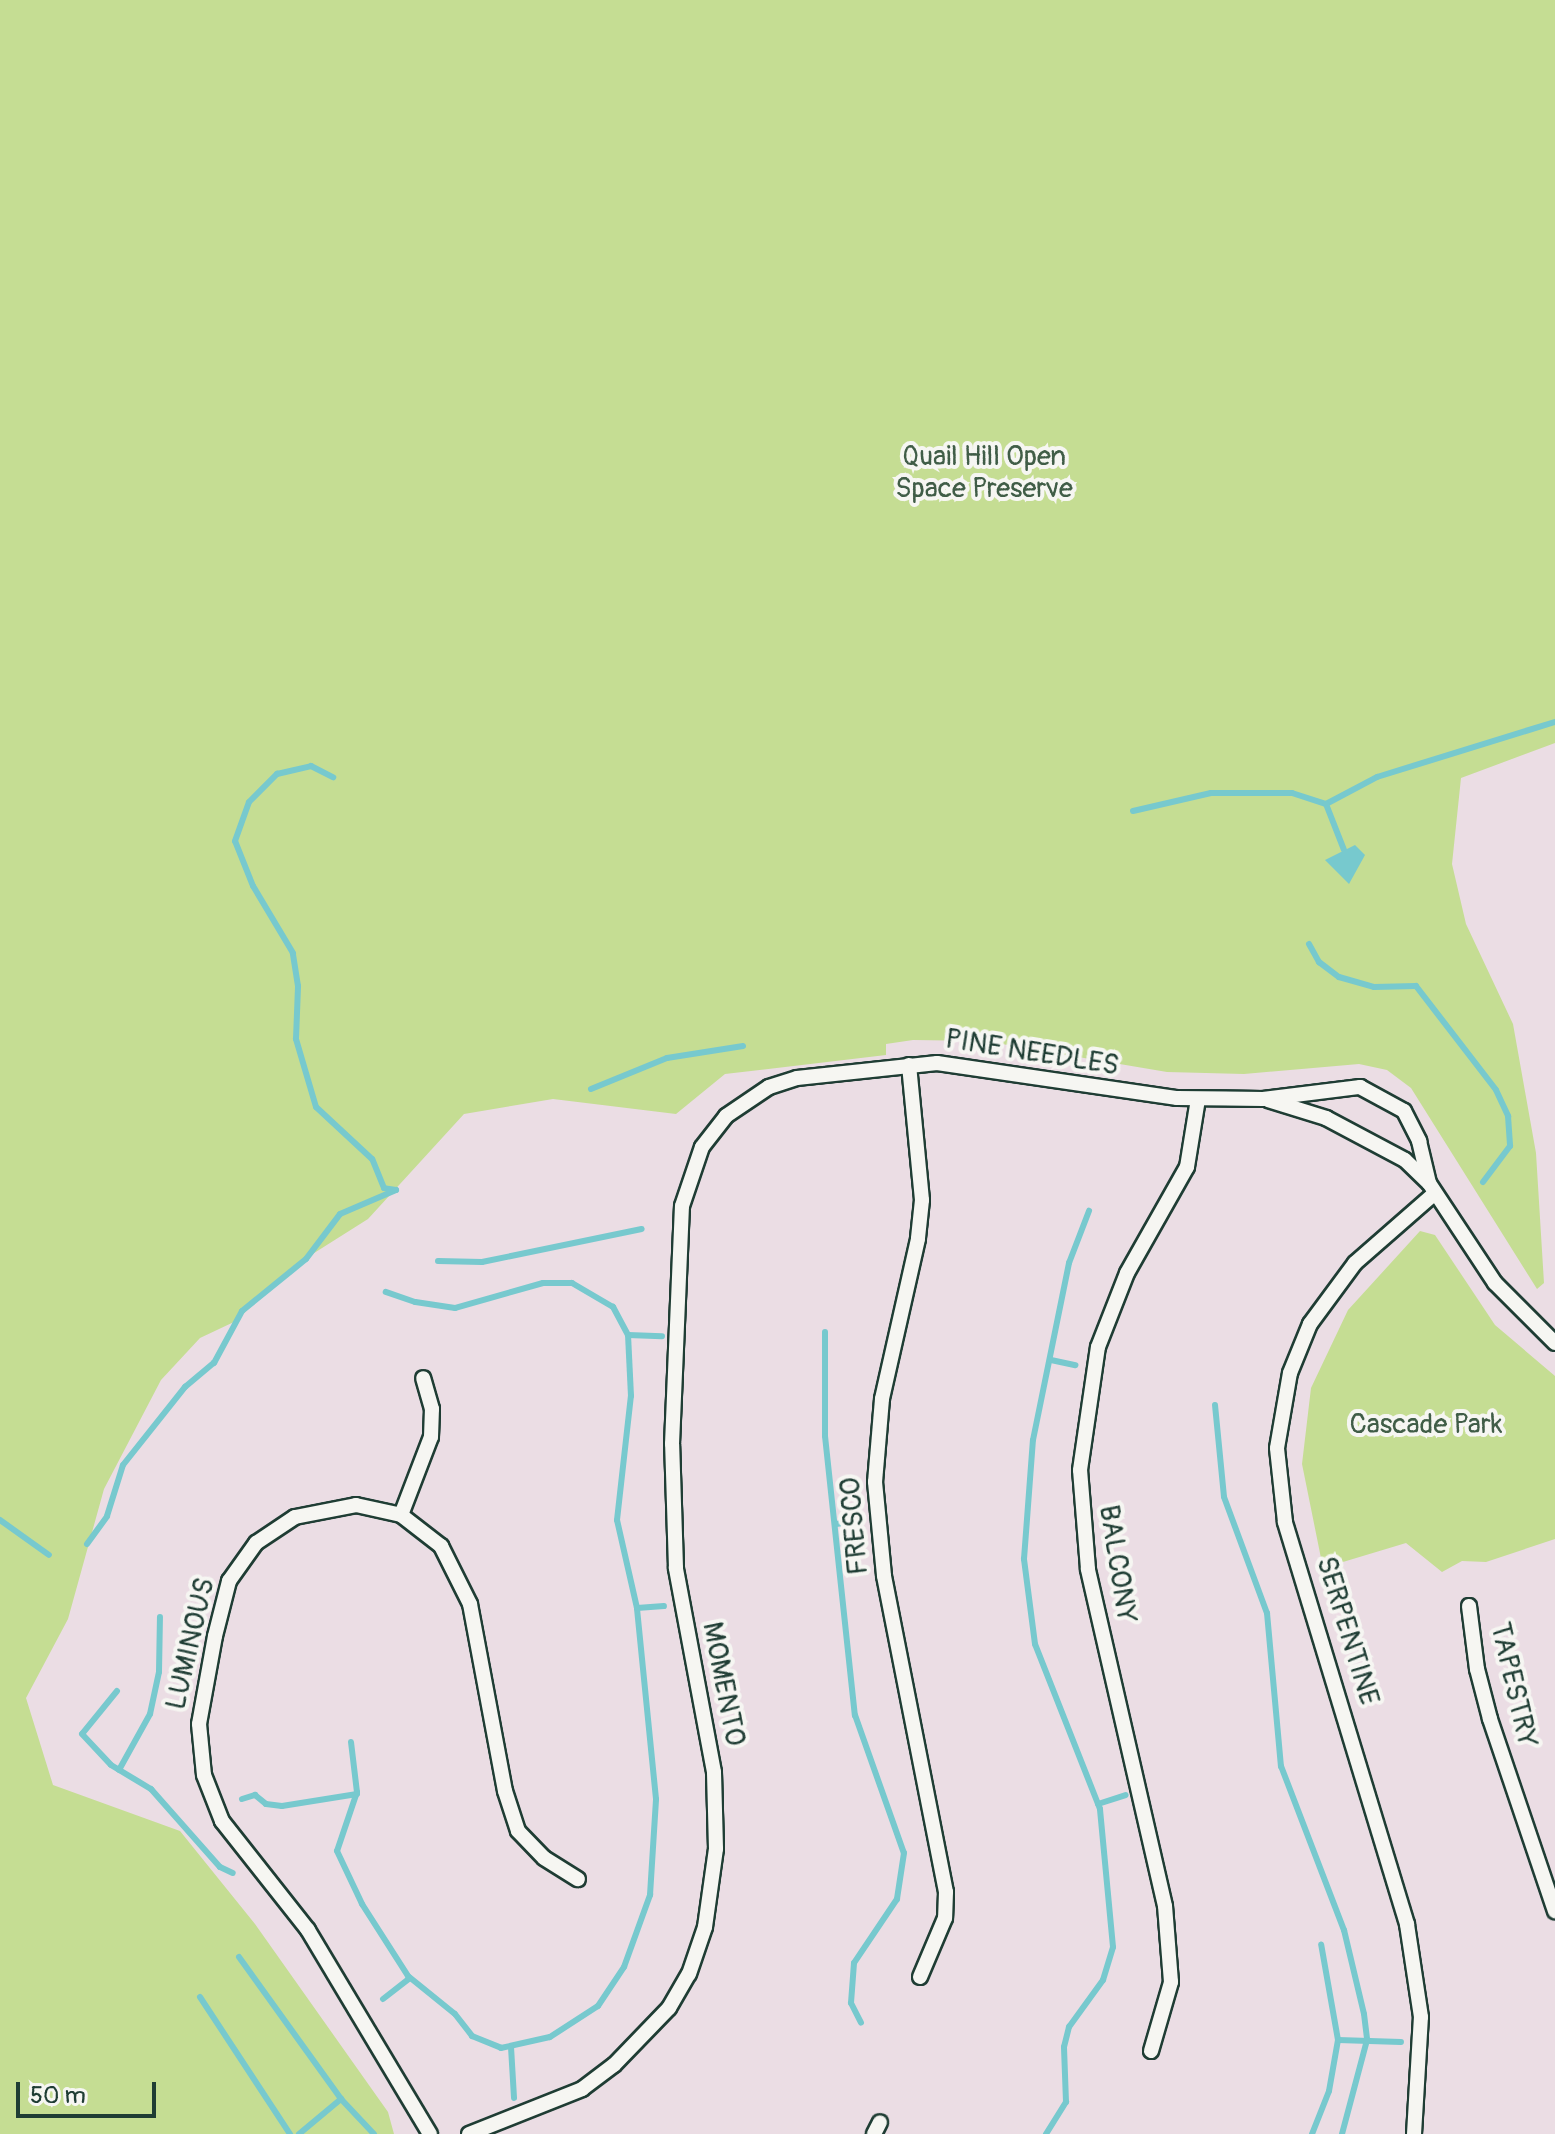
<!DOCTYPE html>
<html>
<head>
<meta charset="utf-8">
<style>
  body { margin:0 }
  #map { position:relative; width:1555px; height:2134px; overflow:hidden; background:#ebdde4; font-family:Pangolin,sans-serif }
  div>[style] { position:absolute }
  [style*='--x'] { left:calc(var(--x)*1px); top:calc(var(--y)*1px); width:calc(var(--w)*1px); rotate:calc(var(--a)*1deg) }
  .green>* { inset:0; background:#c5dd93 }
  .water>* { inset:0; background:#77c9ce }
  .stream>* { height:6px; margin:-3px; padding:0 3px; transform-origin:3px; border-radius:3px; background:#77c9ce }
  .roads { filter:drop-shadow(2px 0 #1f3d34) drop-shadow(-2px 0 #1f3d34) drop-shadow(0 2px #1f3d34) drop-shadow(0 -2px #1f3d34) }
  .street>* { height:14px; margin:-7px; padding:0 7px; transform-origin:7px; border-radius:7px; background:#f6f6f2 }
  span { translate:-50% -50%; white-space:nowrap; text-align:center; line-height:1.15; -webkit-text-stroke:8px #f6f6f2; paint-order:stroke }
  .park-label { font-size:28px; color:#405d47 }
  .street-label { font-size:28px; color:#1f3d34 }
  .scale { position:absolute; left:16px; top:2082px; width:140px; height:36px; box-sizing:border-box; border:4px solid #1f3d34; border-top:0; padding-left:10px; font-size:24px; line-height:28px; white-space:nowrap; color:#1f3d34; -webkit-text-stroke:6px #f6f6f2; paint-order:stroke }
</style>
</head>
<body>
<div id="map">
  <div class="green">
    <div style="clip-path:polygon(0 0,1555px 0,1555px 743px,1461px 778px,1452px 864px,1466px 924px,1513px 1024px,1536px 1153px,1544px 1283px,1537px 1289px,1411px 1088px,1387px 1070px,1359px 1064px,1244px 1074px,1167px 1072px,984px 1041px,913px 1040px,886px 1044px,886px 1055px,725px 1074px,676px 1114px,553px 1099px,464px 1114px,368px 1219px,292px 1267px,236px 1321px,200px 1338px,161px 1380px,104px 1489px,68px 1619px,26px 1698px,53px 1785px,180px 1831px,255px 1924px,388px 2112px,394px 2134px,0 2134px)"></div>
    <div style="clip-path:polygon(1420px 1231px,1435px 1235px,1495px 1325px,1555px 1376px,1555px 1539px,1486px 1562px,1462px 1561px,1442px 1572px,1406px 1543px,1323px 1568px,1302px 1464px,1311px 1388px,1348px 1310px)"></div>
  </div>
  <div class="water">
    <div style="clip-path:polygon(1355px 845px,1365px 855px,1349px 884px,1325px 860px)"></div>
  </div>
  <div class="stream">
    <div style="--x:1326;--y:804;--w:58;--a:-27.9"></div>
    <div style="--x:1377;--y:777;--w:186;--a:-17.2"></div>
    <div style="--x:1133;--y:811;--w:80;--a:-13"></div>
    <div style="--x:1211;--y:793;--w:81;--a:0"></div>
    <div style="--x:1292;--y:793;--w:36;--a:18"></div>
    <div style="--x:1326;--y:804;--w:49;--a:68.6"></div>
    <div style="--x:1309;--y:944;--w:21;--a:61"></div>
    <div style="--x:1319;--y:962;--w:25;--a:37"></div>
    <div style="--x:1339;--y:977;--w:36;--a:16"></div>
    <div style="--x:1374;--y:987;--w:42;--a:-1.4"></div>
    <div style="--x:1416;--y:986;--w:131;--a:52.4"></div>
    <div style="--x:1496;--y:1090;--w:29;--a:65"></div>
    <div style="--x:1508;--y:1116;--w:30;--a:86"></div>
    <div style="--x:1510;--y:1146;--w:45;--a:126.9"></div>
    <div style="--x:591;--y:1089;--w:82;--a:-22.2"></div>
    <div style="--x:667;--y:1058;--w:77;--a:-9"></div>
    <div style="--x:438;--y:1261;--w:44;--a:1.3"></div>
    <div style="--x:482;--y:1262;--w:163;--a:-11.7"></div>
    <div style="--x:825;--y:1332;--w:104;--a:90"></div>
    <div style="--x:825;--y:1436;--w:281;--a:83.9"></div>
    <div style="--x:855;--y:1715;--w:146;--a:70.5"></div>
    <div style="--x:904;--y:1853;--w:47;--a:98.7"></div>
    <div style="--x:897;--y:1899;--w:77;--a:123.9"></div>
    <div style="--x:854;--y:1963;--w:40;--a:94.3"></div>
    <div style="--x:851;--y:2003;--w:22;--a:63"></div>
    <div style="--x:628;--y:1335;--w:34;--a:2"></div>
    <div style="--x:1051;--y:1360;--w:25;--a:12"></div>
    <div style="--x:1215;--y:1405;--w:92;--a:84.4"></div>
    <div style="--x:1224;--y:1497;--w:124;--a:69.7"></div>
    <div style="--x:1267;--y:1613;--w:154;--a:84.8"></div>
    <div style="--x:1281;--y:1766;--w:176;--a:69"></div>
    <div style="--x:1344;--y:1930;--w:86;--a:76.6"></div>
    <div style="--x:1364;--y:2014;--w:26;--a:83"></div>
    <div style="--x:1367;--y:2040;--w:97;--a:104.9"></div>
    <div style="--x:0;--y:1520;--w:60;--a:35.5"></div>
    <div style="--x:836;--y:1524;--w:21;--a:-8"></div>
    <div style="--x:87;--y:1544;--w:34;--a:-54"></div>
    <div style="--x:107;--y:1516;--w:53;--a:-72.6"></div>
    <div style="--x:123;--y:1465;--w:100;--a:-51.5"></div>
    <div style="--x:185;--y:1387;--w:38;--a:-40"></div>
    <div style="--x:214;--y:1363;--w:59;--a:-61.7"></div>
    <div style="--x:242;--y:1311;--w:82;--a:-39.1"></div>
    <div style="--x:306;--y:1259;--w:56;--a:-52.9"></div>
    <div style="--x:340;--y:1214;--w:61;--a:-23.2"></div>
    <div style="--x:396;--y:1190;--w:12;--a:-171"></div>
    <div style="--x:384;--y:1188;--w:31;--a:-112"></div>
    <div style="--x:372;--y:1159;--w:76;--a:-137.1"></div>
    <div style="--x:316;--y:1107;--w:71;--a:-106.4"></div>
    <div style="--x:296;--y:1039;--w:53;--a:-87.8"></div>
    <div style="--x:298;--y:986;--w:33;--a:-99"></div>
    <div style="--x:293;--y:953;--w:78;--a:-120.8"></div>
    <div style="--x:253;--y:886;--w:48;--a:-111.8"></div>
    <div style="--x:235;--y:841;--w:41;--a:-70.3"></div>
    <div style="--x:249;--y:802;--w:40;--a:-45"></div>
    <div style="--x:277;--y:774;--w:35;--a:-13"></div>
    <div style="--x:311;--y:766;--w:25;--a:27"></div>
    <div style="--x:637;--y:1608;--w:27;--a:-4"></div>
    <div style="--x:117;--y:1691;--w:55;--a:129.1"></div>
    <div style="--x:82;--y:1734;--w:42;--a:46.9"></div>
    <div style="--x:111;--y:1765;--w:47;--a:31"></div>
    <div style="--x:151;--y:1789;--w:104;--a:48.5"></div>
    <div style="--x:220;--y:1867;--w:14;--a:25"></div>
    <div style="--x:351;--y:1742;--w:50;--a:83.2"></div>
    <div style="--x:357;--y:1792;--w:62;--a:108.7"></div>
    <div style="--x:337;--y:1851;--w:59;--a:64.7"></div>
    <div style="--x:362;--y:1904;--w:85;--a:57.4"></div>
    <div style="--x:408;--y:1976;--w:60;--a:39"></div>
    <div style="--x:455;--y:2014;--w:28;--a:52"></div>
    <div style="--x:472;--y:2036;--w:31;--a:22"></div>
    <div style="--x:501;--y:2048;--w:50;--a:-12.7"></div>
    <div style="--x:550;--y:2037;--w:57;--a:-32.9"></div>
    <div style="--x:598;--y:2006;--w:47;--a:-56.3"></div>
    <div style="--x:624;--y:1967;--w:77;--a:-70.1"></div>
    <div style="--x:650;--y:1895;--w:96;--a:-86.4"></div>
    <div style="--x:656;--y:1799;--w:192;--a:-95.7"></div>
    <div style="--x:637;--y:1608;--w:90;--a:-102.8"></div>
    <div style="--x:617;--y:1520;--w:125;--a:-83.6"></div>
    <div style="--x:631;--y:1396;--w:61;--a:-92.8"></div>
    <div style="--x:628;--y:1335;--w:32;--a:-118"></div>
    <div style="--x:613;--y:1307;--w:48;--a:-149.7"></div>
    <div style="--x:572;--y:1283;--w:29;--a:180"></div>
    <div style="--x:543;--y:1283;--w:91;--a:164.1"></div>
    <div style="--x:455;--y:1308;--w:40;--a:-171.5"></div>
    <div style="--x:415;--y:1302;--w:31;--a:-161"></div>
    <div style="--x:119;--y:1770;--w:64;--a:-61"></div>
    <div style="--x:150;--y:1714;--w:43;--a:-77.9"></div>
    <div style="--x:159;--y:1672;--w:55;--a:-89"></div>
    <div style="--x:242;--y:1799;--w:14;--a:-17"></div>
    <div style="--x:255;--y:1795;--w:14;--a:39"></div>
    <div style="--x:266;--y:1804;--w:16;--a:7"></div>
    <div style="--x:282;--y:1806;--w:76;--a:-9.1"></div>
    <div style="--x:1098;--y:1804;--w:29;--a:-18"></div>
    <div style="--x:239;--y:1957;--w:175;--a:54.3"></div>
    <div style="--x:341;--y:2099;--w:48;--a:46.7"></div>
    <div style="--x:200;--y:1997;--w:164;--a:56.7"></div>
    <div style="--x:383;--y:1999;--w:34;--a:-38"></div>
    <div style="--x:1338;--y:2040;--w:63;--a:1.8"></div>
    <div style="--x:511;--y:2047;--w:51;--a:86.6"></div>
    <div style="--x:299;--y:2134;--w:55;--a:-39.8"></div>
    <div style="--x:1046;--y:2134;--w:38;--a:-58"></div>
    <div style="--x:1066;--y:2102;--w:55;--a:-92.1"></div>
    <div style="--x:1064;--y:2047;--w:21;--a:-76"></div>
    <div style="--x:1069;--y:2027;--w:58;--a:-54.1"></div>
    <div style="--x:1103;--y:1980;--w:34;--a:-73"></div>
    <div style="--x:1113;--y:1947;--w:139;--a:-95.4"></div>
    <div style="--x:1100;--y:1809;--w:177;--a:-111.5"></div>
    <div style="--x:1035;--y:1644;--w:86;--a:-97.4"></div>
    <div style="--x:1024;--y:1559;--w:119;--a:-85.7"></div>
    <div style="--x:1033;--y:1440;--w:181;--a:-78.5"></div>
    <div style="--x:1069;--y:1263;--w:56;--a:-69"></div>
    <div style="--x:1312;--y:2134;--w:46;--a:-68.4"></div>
    <div style="--x:1329;--y:2091;--w:52;--a:-80"></div>
    <div style="--x:1338;--y:2040;--w:97;--a:-100"></div>
  </div>
  <div class="roads">
    <div class="street">
      <div style="--x:909;--y:1065;--w:136;--a:84.5"></div>
      <div style="--x:922;--y:1200;--w:39;--a:96"></div>
      <div style="--x:918;--y:1239;--w:164;--a:102.7"></div>
      <div style="--x:882;--y:1399;--w:83;--a:94.8"></div>
      <div style="--x:875;--y:1482;--w:94;--a:84.5"></div>
      <div style="--x:884;--y:1576;--w:322;--a:78.9"></div>
      <div style="--x:946;--y:1892;--w:26;--a:92"></div>
      <div style="--x:945;--y:1918;--w:64;--a:113"></div>
      <div style="--x:1268;--y:1100;--w:61;--a:17.2"></div>
      <div style="--x:1326;--y:1118;--w:89;--a:28"></div>
      <div style="--x:1405;--y:1160;--w:33;--a:44"></div>
      <div style="--x:1429;--y:1183;--w:120;--a:56.6"></div>
      <div style="--x:1495;--y:1283;--w:85;--a:45"></div>
      <div style="--x:401;--y:1515;--w:84;--a:-69"></div>
      <div style="--x:431;--y:1437;--w:28;--a:-88"></div>
      <div style="--x:432;--y:1409;--w:32;--a:-106"></div>
      <div style="--x:1469;--y:1606;--w:64;--a:82.8"></div>
      <div style="--x:1477;--y:1669;--w:52;--a:75.4"></div>
      <div style="--x:1490;--y:1719;--w:203;--a:71.3"></div>
      <div style="--x:1151;--y:2051;--w:72;--a:-73.8"></div>
      <div style="--x:1171;--y:1982;--w:76;--a:-94.5"></div>
      <div style="--x:1165;--y:1906;--w:346;--a:-102.9"></div>
      <div style="--x:1088;--y:1569;--w:99;--a:-94.6"></div>
      <div style="--x:1080;--y:1470;--w:124;--a:-81.7"></div>
      <div style="--x:1098;--y:1347;--w:79;--a:-68.6"></div>
      <div style="--x:1127;--y:1273;--w:122;--a:-60.5"></div>
      <div style="--x:1187;--y:1167;--w:69;--a:-80.8"></div>
      <div style="--x:430;--y:2134;--w:238;--a:-120.9"></div>
      <div style="--x:308;--y:1930;--w:139;--a:-128.3"></div>
      <div style="--x:222;--y:1821;--w:49;--a:-111.4"></div>
      <div style="--x:204;--y:1775;--w:51;--a:-95.6"></div>
      <div style="--x:199;--y:1724;--w:89;--a:-79.7"></div>
      <div style="--x:215;--y:1636;--w:57;--a:-75.7"></div>
      <div style="--x:229;--y:1581;--w:47;--a:-54.6"></div>
      <div style="--x:256;--y:1543;--w:47;--a:-33.7"></div>
      <div style="--x:295;--y:1517;--w:62;--a:-11.1"></div>
      <div style="--x:356;--y:1505;--w:46;--a:12.5"></div>
      <div style="--x:401;--y:1515;--w:51;--a:37.8"></div>
      <div style="--x:441;--y:1546;--w:65;--a:63.4"></div>
      <div style="--x:470;--y:1604;--w:190;--a:79.4"></div>
      <div style="--x:505;--y:1791;--w:42;--a:72"></div>
      <div style="--x:518;--y:1831;--w:37;--a:46"></div>
      <div style="--x:544;--y:1858;--w:40;--a:32"></div>
      <div style="--x:469;--y:2134;--w:122;--a:-21.7"></div>
      <div style="--x:582;--y:2089;--w:40;--a:-37"></div>
      <div style="--x:614;--y:2065;--w:79;--a:-46"></div>
      <div style="--x:669;--y:2008;--w:39;--a:-60"></div>
      <div style="--x:689;--y:1974;--w:50;--a:-71.2"></div>
      <div style="--x:705;--y:1927;--w:79;--a:-82"></div>
      <div style="--x:716;--y:1849;--w:77;--a:-91.5"></div>
      <div style="--x:714;--y:1772;--w:208;--a:-100.6"></div>
      <div style="--x:676;--y:1568;--w:124;--a:-91.8"></div>
      <div style="--x:672;--y:1444;--w:238;--a:-87.6"></div>
      <div style="--x:682;--y:1206;--w:62;--a:-71.3"></div>
      <div style="--x:702;--y:1147;--w:39;--a:-52"></div>
      <div style="--x:726;--y:1116;--w:52;--a:-34"></div>
      <div style="--x:769;--y:1087;--w:29;--a:-18"></div>
      <div style="--x:797;--y:1078;--w:141;--a:-6.1"></div>
      <div style="--x:937;--y:1063;--w:243;--a:8.3"></div>
      <div style="--x:1177;--y:1098;--w:86;--a:0.7"></div>
      <div style="--x:1263;--y:1099;--w:98;--a:-7.1"></div>
      <div style="--x:1360;--y:1087;--w:50;--a:28.6"></div>
      <div style="--x:1404;--y:1111;--w:34;--a:63"></div>
      <div style="--x:1419;--y:1141;--w:43;--a:76.6"></div>
      <div style="--x:874;--y:2134;--w:13;--a:-63"></div>
      <div style="--x:1414;--y:2134;--w:117;--a:-86.6"></div>
      <div style="--x:1421;--y:2017;--w:94;--a:-98.6"></div>
      <div style="--x:1407;--y:1924;--w:420;--a:-106.9"></div>
      <div style="--x:1285;--y:1522;--w:74;--a:-96.2"></div>
      <div style="--x:1277;--y:1448;--w:76;--a:-80.2"></div>
      <div style="--x:1290;--y:1373;--w:53;--a:-67.8"></div>
      <div style="--x:1310;--y:1324;--w:76;--a:-53.6"></div>
      <div style="--x:1355;--y:1263;--w:106;--a:-41.2"></div>
    </div>
  </div>
  <div class="park-label">
    <span style="left:984px;top:473px">Quail Hill Open<br>Space Preserve</span>
    <span style="left:1426px;top:1425px">Cascade Park</span>
  </div>
  <div class="street-label">
    <span style="left:1032px;top:1053px;rotate:9deg">PINE NEEDLES</span>
    <span style="left:855px;top:1526px;rotate:-95deg">FRESCO</span>
    <span style="left:1117px;top:1564px;rotate:81deg">BALCONY</span>
    <span style="left:1347px;top:1631px;rotate:73deg">SERPENTINE</span>
    <span style="left:191px;top:1644px;rotate:-77deg">LUMINOUS</span>
    <span style="left:723px;top:1684px;rotate:79deg">MOMENTO</span>
    <span style="left:1513px;top:1685px;rotate:77deg">TAPESTRY</span>
  </div>
  <div class="scale">50 m</div>
</div>
</body>
</html>
